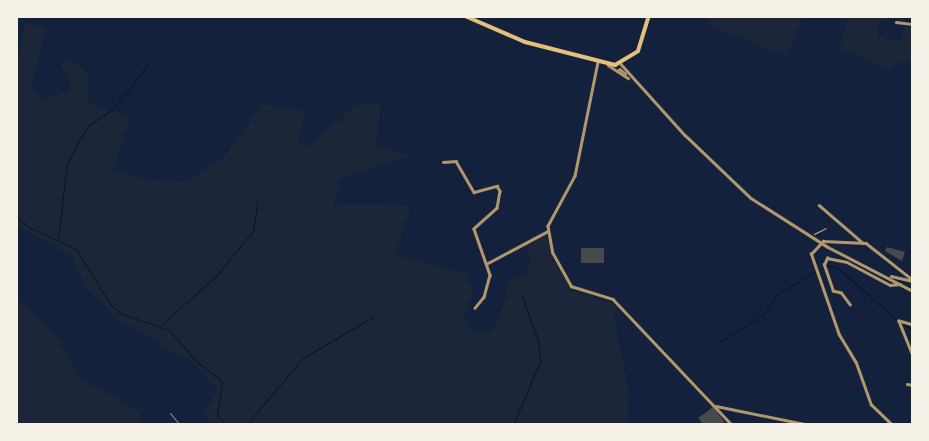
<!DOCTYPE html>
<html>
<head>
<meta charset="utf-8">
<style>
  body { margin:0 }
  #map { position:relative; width:929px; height:441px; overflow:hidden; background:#14213d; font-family:Lato,sans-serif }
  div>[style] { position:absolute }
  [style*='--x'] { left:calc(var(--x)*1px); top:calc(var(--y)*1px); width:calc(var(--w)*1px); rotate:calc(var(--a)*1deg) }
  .green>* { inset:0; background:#1d2539 }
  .stream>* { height:1px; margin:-0.5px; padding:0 0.5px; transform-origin:0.5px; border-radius:0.5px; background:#0b132b }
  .building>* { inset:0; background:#48494c; transform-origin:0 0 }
  .path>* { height:1px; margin:-0.5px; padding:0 0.5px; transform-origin:0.5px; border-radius:0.5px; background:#e5c07b }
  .service>* { height:1px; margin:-0.5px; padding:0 0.5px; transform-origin:0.5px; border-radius:0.5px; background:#b1986c }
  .pedestrian>* { height:2px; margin:-1px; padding:0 1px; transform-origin:1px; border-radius:1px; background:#b1986c }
  .minor>* { height:2.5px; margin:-1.25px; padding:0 1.25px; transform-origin:1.25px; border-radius:1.25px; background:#b1986c }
  .tertiary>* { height:2.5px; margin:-1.25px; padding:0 1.25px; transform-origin:1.25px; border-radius:1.25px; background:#b1986c }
  .primary>* { height:4px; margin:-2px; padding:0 2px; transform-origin:2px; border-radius:2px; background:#e5c07b }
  span { translate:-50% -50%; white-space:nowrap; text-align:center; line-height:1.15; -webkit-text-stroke:5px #f6f1e7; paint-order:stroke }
  .frame { position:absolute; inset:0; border:18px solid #f6f1e7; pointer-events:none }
</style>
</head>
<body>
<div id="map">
  <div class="green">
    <div style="clip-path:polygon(708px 16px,803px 16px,788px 56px,707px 25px)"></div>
    <div style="clip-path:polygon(848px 16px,891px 16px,877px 25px,878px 36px,896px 42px,902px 41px,904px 26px,913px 27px,913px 61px,897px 63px,891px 70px,840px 49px)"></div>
    <div style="clip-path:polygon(25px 23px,46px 28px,32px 87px,42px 99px,68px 92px,70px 81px,60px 64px,67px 57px,88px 72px,88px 102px,129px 118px,114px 170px,150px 181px,185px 182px,224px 157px,263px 104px,305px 112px,298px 144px,309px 146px,356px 105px,381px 103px,376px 145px,412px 155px,342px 178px,333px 204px,411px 206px,395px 255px,466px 274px,474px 293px,463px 315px,472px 332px,491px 332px,507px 298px,505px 283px,526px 274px,531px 258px,524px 246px,547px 234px,552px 257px,572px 291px,617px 305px,614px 319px,629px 392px,627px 425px,218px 425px,203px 415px,217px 390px,196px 365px,114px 317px,86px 287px,71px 256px,16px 225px,16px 65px)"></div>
    <div style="clip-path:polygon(16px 297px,57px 338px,81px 378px,137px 410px,144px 425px,16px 425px)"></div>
  </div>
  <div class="stream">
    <div style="--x:16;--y:216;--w:16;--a:43"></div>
    <div style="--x:28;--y:227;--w:53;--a:24.6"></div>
    <div style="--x:76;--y:249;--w:65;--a:58.3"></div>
    <div style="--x:110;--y:304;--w:16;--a:40"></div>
    <div style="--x:122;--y:314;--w:50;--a:18.8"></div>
    <div style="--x:169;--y:330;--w:43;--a:48.8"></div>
    <div style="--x:197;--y:362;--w:31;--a:37"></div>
    <div style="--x:222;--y:381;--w:35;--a:98"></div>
    <div style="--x:217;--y:416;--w:13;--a:45"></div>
    <div style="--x:58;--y:239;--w:76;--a:-83.2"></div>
    <div style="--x:67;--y:164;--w:27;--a:-63"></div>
    <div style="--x:79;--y:140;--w:18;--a:-56"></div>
    <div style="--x:89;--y:125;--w:29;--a:-34"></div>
    <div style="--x:113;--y:109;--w:60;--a:-51.8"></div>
    <div style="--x:826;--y:265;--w:14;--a:17"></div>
    <div style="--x:839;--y:269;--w:77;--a:41.3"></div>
    <div style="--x:162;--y:324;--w:72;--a:-41.6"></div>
    <div style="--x:216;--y:276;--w:58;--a:-50.6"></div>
    <div style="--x:253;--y:231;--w:30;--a:-81"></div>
    <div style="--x:902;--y:324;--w:13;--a:29"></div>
    <div style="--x:719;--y:342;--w:52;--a:-31.5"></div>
    <div style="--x:763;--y:315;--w:27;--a:-54"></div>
    <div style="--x:779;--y:293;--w:42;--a:-30.3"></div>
    <div style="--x:246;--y:425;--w:88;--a:-49.6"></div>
    <div style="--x:303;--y:358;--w:81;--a:-30.4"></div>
    <div style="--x:513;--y:425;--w:69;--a:-67.1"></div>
    <div style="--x:540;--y:361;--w:21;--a:-95"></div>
    <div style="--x:538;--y:340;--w:49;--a:-110.3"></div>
  </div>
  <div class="building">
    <div style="clip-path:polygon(887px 247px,905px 252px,902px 261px,885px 251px)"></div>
    <div style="left:581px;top:248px;width:23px;height:15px"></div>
    <div style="clip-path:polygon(713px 407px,724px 421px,722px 425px,702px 423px,698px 418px)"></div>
  </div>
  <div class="path">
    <div style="--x:814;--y:234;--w:13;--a:-27"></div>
  </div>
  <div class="service">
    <div style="--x:170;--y:413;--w:16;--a:50"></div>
  </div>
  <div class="pedestrian">
    <div style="--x:620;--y:69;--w:8;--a:40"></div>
    <div style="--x:626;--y:74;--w:8;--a:-150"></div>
    <div style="--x:619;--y:70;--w:1;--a:-45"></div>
  </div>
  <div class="minor">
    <div style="--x:896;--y:22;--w:17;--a:7"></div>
    <div style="--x:621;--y:64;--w:96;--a:48"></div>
    <div style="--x:685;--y:135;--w:91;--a:43.7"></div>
    <div style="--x:751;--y:198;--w:91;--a:32.5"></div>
    <div style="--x:828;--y:247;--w:96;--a:27.4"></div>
    <div style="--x:608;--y:65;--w:24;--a:33"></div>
    <div style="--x:443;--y:162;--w:13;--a:-4"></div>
    <div style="--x:456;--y:161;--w:36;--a:60"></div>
    <div style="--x:474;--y:192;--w:24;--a:-15"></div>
    <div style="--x:497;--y:186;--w:6;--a:59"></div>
    <div style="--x:500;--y:191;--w:17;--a:100"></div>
    <div style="--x:497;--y:208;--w:31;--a:138"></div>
    <div style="--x:474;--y:229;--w:49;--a:70.8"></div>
    <div style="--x:490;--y:275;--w:23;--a:105"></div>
    <div style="--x:484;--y:297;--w:14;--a:129"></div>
    <div style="--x:819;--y:205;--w:58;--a:40.8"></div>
    <div style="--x:486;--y:264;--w:70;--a:-28"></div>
    <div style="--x:891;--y:276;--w:23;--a:13"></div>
    <div style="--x:850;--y:305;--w:15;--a:-127"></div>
    <div style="--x:841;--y:293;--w:8;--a:-166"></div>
    <div style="--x:833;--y:291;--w:28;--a:-109"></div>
    <div style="--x:824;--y:265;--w:8;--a:-67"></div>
    <div style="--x:827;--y:258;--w:20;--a:11"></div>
    <div style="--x:847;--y:262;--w:49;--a:28.1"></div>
    <div style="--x:890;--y:285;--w:10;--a:-6"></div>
    <div style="--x:913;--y:325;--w:15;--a:-164"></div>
    <div style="--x:899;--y:321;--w:38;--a:68"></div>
    <div style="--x:907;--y:384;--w:6;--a:9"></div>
    <div style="--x:716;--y:406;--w:95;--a:11.5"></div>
    <div style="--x:892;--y:425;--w:29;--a:-136"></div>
    <div style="--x:871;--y:405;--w:45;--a:-109.7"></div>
    <div style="--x:856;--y:363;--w:33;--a:-121"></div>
    <div style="--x:839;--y:335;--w:86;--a:-109.1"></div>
    <div style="--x:811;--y:254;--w:18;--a:-47"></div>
    <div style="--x:823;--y:241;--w:43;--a:2.7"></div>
    <div style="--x:866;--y:243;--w:60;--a:38.2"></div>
  </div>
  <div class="tertiary">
    <div style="--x:598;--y:62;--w:116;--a:101.4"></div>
    <div style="--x:575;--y:176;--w:57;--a:118.4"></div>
    <div style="--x:548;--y:226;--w:27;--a:80"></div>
    <div style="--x:553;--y:253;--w:38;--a:61"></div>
    <div style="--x:571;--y:286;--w:44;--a:17.2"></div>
    <div style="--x:613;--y:299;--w:173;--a:46.6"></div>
  </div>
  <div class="primary">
    <div style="--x:465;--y:16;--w:65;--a:23.4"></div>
    <div style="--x:525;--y:42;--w:93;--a:14.3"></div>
    <div style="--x:615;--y:65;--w:27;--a:-31"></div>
    <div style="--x:638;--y:51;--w:37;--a:-73"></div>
  </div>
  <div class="frame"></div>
</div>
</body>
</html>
